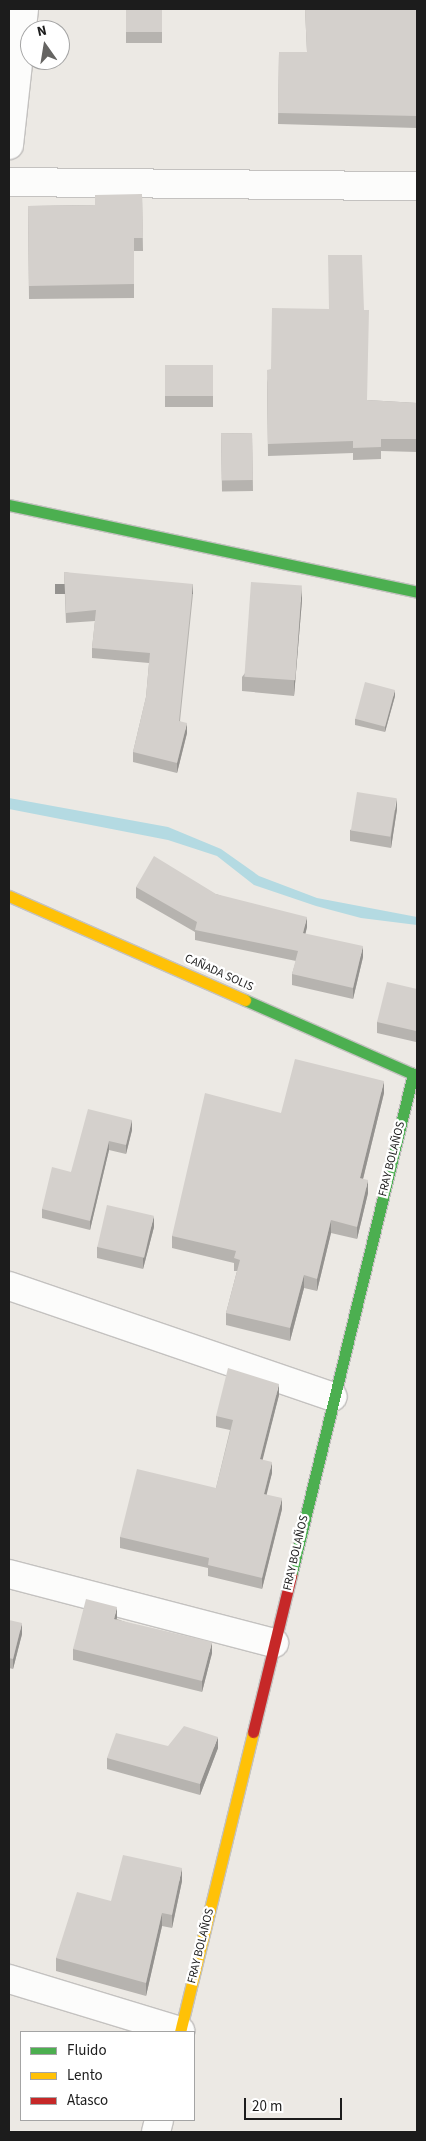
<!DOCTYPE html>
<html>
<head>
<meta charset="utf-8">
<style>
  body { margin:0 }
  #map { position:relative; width:426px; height:2141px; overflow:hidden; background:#ece9e4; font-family:"Source Sans 3",sans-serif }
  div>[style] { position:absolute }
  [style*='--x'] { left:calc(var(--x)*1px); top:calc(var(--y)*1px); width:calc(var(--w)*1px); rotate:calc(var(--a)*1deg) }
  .water>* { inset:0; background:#b4dae2 }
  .roads { filter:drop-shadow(1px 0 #c4c2c0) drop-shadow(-1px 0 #c4c2c0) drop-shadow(0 1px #c4c2c0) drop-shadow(0 -1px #c4c2c0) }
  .street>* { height:28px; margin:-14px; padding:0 14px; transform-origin:14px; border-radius:14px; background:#fcfcfb }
  .fast>* { height:11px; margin:-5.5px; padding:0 5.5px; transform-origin:5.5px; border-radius:5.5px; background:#4caf50 }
  .slow>* { height:11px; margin:-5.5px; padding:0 5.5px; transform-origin:5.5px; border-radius:5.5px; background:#ffc107 }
  .jam>* { height:11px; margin:-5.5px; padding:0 5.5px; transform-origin:5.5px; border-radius:5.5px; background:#c62828 }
  .wall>* { inset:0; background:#b6b3af; transform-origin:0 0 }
  .shaded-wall>* { inset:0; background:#94928f; transform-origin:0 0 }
  .building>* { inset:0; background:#d4d0cc; transform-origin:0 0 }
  span { translate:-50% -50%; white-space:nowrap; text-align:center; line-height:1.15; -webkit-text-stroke:4.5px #fff; paint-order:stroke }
  .street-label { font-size:12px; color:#1c1c1c }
  .frame { position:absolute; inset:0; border:10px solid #1c1c1c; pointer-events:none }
  .legend { position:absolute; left:20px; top:2031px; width:175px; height:90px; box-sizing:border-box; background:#fff; border:1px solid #a4a4a4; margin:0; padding:6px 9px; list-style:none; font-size:15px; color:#1c1c1c }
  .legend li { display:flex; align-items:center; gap:10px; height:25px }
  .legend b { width:25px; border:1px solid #a4a4a4 }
  .north { position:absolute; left:20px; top:20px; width:50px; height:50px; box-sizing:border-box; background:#fff; border:1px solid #a4a4a4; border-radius:50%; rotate:347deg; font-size:14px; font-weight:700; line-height:20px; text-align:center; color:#1c1c1c }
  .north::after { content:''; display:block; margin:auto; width:18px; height:22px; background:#656462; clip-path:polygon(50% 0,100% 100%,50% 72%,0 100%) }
  .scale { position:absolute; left:244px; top:2098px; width:98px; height:22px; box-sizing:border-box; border:2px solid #1c1c1c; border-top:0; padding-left:6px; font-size:15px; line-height:18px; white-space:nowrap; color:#1c1c1c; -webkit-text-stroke:4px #fff; paint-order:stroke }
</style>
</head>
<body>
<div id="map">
  <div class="water">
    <div style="clip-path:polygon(9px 798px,168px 827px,221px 849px,259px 876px,317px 898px,417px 917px,417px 925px,361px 918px,316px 906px,254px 885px,217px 856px,168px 840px,9px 809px)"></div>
  </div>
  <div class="roads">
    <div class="street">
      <div style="--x:9;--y:145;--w:137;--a:-83.7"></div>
      <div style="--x:9;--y:182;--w:408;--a:0.6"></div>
      <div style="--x:9;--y:1286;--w:342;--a:18.9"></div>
      <div style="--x:9;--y:1574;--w:274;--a:14.6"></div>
      <div style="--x:9;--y:1979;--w:179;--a:16.9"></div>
      <div style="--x:156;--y:2132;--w:12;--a:-76"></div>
    </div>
    <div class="fast">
      <div style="--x:9;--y:505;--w:417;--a:12"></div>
      <div style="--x:245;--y:1000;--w:188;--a:23.8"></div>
      <div style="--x:291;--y:1576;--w:517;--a:-76.34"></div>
    </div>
    <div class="slow">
      <div style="--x:9;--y:896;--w:258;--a:23.8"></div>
      <div style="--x:180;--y:2032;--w:309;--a:-76.3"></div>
    </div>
    <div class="jam">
      <div style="--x:253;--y:1732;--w:161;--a:-76.3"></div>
    </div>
  </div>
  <div class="wall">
    <div style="left:126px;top:9px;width:36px;height:34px"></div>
    <div style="clip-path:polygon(305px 9px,417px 18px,417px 149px,417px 128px,278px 124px,279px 52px,307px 52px)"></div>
    <div style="clip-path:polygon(142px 194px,143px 251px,134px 251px,134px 298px,29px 299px,28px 206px,95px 205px)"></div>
    <div style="clip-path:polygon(364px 310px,367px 400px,417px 403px,417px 452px,381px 451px,381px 459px,353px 460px,353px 453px,268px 456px,267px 382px,271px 369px)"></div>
    <div style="left:213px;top:365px;width:42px;height:48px;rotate:90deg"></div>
    <div style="left:252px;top:433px;width:58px;height:31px;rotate:89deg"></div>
    <div style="clip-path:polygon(64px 572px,193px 594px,180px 721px,187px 733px,177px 773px,133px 762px,133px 752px,146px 697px,149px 663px,92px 658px,92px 648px,95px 621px,66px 623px)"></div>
    <div style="clip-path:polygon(302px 600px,294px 696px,242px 691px,242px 677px)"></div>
    <div style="clip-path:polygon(395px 696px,385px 732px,355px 725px,355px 719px)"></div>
    <div style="clip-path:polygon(397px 809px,391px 848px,350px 841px,350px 830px)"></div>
    <div style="clip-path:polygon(136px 887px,216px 894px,307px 927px,305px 934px,363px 957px,353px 999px,292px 985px,292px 974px,296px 961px,195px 940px,195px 932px,136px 898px)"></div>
    <div style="clip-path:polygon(417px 989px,417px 1037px,416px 1042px,377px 1033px,377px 1022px)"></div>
    <div style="clip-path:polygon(384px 1093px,363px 1179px,368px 1193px,357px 1239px,331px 1233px,317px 1291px,304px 1288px,290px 1341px,226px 1325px,226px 1313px,237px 1271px,234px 1271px,234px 1263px,172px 1248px,172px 1236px,281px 1113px)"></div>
    <div style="clip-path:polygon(132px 1120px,132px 1130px,126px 1154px,109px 1150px,90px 1230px,42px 1218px,42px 1209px,71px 1172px)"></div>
    <div style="clip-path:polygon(154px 1227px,143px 1269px,97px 1258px,97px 1247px)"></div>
    <div style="clip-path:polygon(279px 1395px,262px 1460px,272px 1473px,266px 1494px,282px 1509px,262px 1589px,208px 1576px,208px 1568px,120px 1548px,120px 1537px,216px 1488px,230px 1430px,216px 1427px,216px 1416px)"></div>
    <div style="clip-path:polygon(117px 1619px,212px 1653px,202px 1692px,73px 1660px,73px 1649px)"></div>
    <div style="clip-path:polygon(9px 1620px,22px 1634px,13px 1669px,9px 1668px)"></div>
    <div style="clip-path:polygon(168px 1746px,218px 1748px,200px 1795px,107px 1769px,107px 1758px)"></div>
    <div style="clip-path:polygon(182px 1881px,172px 1928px,162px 1926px,146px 1996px,56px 1971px,56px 1958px,111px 1901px)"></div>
  </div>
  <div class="shaded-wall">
    <div style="left:193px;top:584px;width:10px;height:138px;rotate:90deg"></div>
    <div style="clip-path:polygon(302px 586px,302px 600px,294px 696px,294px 682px)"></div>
    <div style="clip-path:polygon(395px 690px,395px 696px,385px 732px,385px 726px)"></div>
    <div style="clip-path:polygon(187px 723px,187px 733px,177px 773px,177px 763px)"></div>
    <div style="clip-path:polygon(397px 798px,397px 809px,391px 848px,391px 837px)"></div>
    <div style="clip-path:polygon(10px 898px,10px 913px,9px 917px,9px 901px)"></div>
    <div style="clip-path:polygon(307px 917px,307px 927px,303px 944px,303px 933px)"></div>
    <div style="clip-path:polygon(363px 946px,363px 957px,353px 999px,353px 988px)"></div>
    <div style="clip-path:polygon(417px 1026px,417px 1037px,416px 1042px,416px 1031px)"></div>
    <div style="clip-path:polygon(384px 1081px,384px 1093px,360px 1191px,360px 1178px)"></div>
    <div style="clip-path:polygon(132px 1120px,132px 1130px,126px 1154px,126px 1145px)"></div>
    <div style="clip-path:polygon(109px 1141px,109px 1150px,90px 1230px,90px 1221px)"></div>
    <div style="clip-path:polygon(368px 1180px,368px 1193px,357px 1239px,357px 1227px)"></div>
    <div style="clip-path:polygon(154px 1216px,154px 1227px,143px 1269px,143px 1258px)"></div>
    <div style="clip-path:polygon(331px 1220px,331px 1233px,317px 1291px,317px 1279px)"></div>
    <div style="clip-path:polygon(304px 1275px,304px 1288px,290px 1341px,290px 1328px)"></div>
    <div style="clip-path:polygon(279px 1384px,279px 1395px,260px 1470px,260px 1459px)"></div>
    <div style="clip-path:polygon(272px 1462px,272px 1473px,264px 1505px,264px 1494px)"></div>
    <div style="clip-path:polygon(282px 1498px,282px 1509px,262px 1589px,262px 1578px)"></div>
    <div style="clip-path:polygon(117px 1607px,117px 1618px,114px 1630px,114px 1619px)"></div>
    <div style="clip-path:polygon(22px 1623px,22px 1634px,13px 1669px,13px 1659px)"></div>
    <div style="clip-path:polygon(212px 1642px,212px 1653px,202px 1692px,202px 1681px)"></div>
    <div style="clip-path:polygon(218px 1737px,218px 1748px,200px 1795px,200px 1784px)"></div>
    <div style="clip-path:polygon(182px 1868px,182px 1881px,172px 1928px,172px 1915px)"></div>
    <div style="clip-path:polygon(162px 1913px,162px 1926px,146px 1996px,146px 1983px)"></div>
  </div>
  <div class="building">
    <div style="left:126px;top:9px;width:36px;height:23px"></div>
    <div style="clip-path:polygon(305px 9px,417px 9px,417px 137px,417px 116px,278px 113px,279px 52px,307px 52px)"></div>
    <div style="clip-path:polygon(142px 194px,143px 238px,134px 238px,134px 284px,29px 286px,28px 206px,95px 205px,95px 195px)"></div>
    <div style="clip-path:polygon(328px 255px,362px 255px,364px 310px,369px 310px,367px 400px,417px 403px,417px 439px,381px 439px,381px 447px,353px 448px,353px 441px,268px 444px,267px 370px,271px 369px,272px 308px,329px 309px)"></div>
    <div style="left:213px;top:365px;width:31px;height:48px;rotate:90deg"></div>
    <div style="left:252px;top:433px;width:47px;height:31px;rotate:89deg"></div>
    <div style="clip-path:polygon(64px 572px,193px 584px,179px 721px,187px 723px,177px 763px,133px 752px,146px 697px,150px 653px,92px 648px,96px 610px,66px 613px)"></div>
    <div style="left:251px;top:582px;width:51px;height:95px;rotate:4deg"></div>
    <div style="left:365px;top:682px;width:31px;height:38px;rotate:15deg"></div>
    <div style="left:357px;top:792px;width:40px;height:39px;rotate:9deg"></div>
    <div style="clip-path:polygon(154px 856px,216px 894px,307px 917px,303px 933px,363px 946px,353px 988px,292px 974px,298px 951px,195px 930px,197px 922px,136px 887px)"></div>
    <div style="clip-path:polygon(387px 982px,417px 989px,417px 1026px,416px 1031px,377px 1022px)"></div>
    <div style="clip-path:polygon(295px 1059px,384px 1081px,360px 1178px,368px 1180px,357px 1227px,331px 1220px,317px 1279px,304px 1275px,290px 1328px,226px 1313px,240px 1260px,234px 1258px,236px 1251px,172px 1236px,205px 1093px,281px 1113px)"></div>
    <div style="clip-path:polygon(88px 1109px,132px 1120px,126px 1145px,109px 1141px,90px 1221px,42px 1209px,52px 1167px,71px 1172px)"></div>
    <div style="left:107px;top:1205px;width:48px;height:43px;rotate:13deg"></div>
    <div style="clip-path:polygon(228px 1368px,279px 1384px,260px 1459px,272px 1462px,264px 1494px,282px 1498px,262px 1578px,208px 1565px,209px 1558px,120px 1537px,137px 1469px,216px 1488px,233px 1420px,216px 1416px)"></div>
    <div style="clip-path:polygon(86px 1599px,117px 1607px,114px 1619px,212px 1642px,202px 1681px,73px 1649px)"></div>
    <div style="clip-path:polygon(9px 1620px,22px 1623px,13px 1659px,9px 1658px)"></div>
    <div style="clip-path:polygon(184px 1726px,218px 1737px,200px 1784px,107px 1758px,116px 1733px,168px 1746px)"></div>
    <div style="clip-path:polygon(123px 1855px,182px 1868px,172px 1915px,162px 1913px,146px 1983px,56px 1958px,77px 1892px,111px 1901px)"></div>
  </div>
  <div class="street-label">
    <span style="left:219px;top:973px;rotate:24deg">CAÑADA SOLIS</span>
    <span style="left:392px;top:1159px;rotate:-76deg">FRAY BOLAÑOS</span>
    <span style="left:296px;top:1553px;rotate:-77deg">FRAY BOLAÑOS</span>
    <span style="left:201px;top:1946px;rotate:-76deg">FRAY BOLAÑOS</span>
  </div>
  <div class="frame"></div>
  <ul class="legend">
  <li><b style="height:6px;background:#4caf50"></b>Fluido</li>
  <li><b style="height:6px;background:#ffc107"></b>Lento</li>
  <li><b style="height:6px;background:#c62828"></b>Atasco</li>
  </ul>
  <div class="north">N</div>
  <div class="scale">20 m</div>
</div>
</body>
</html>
